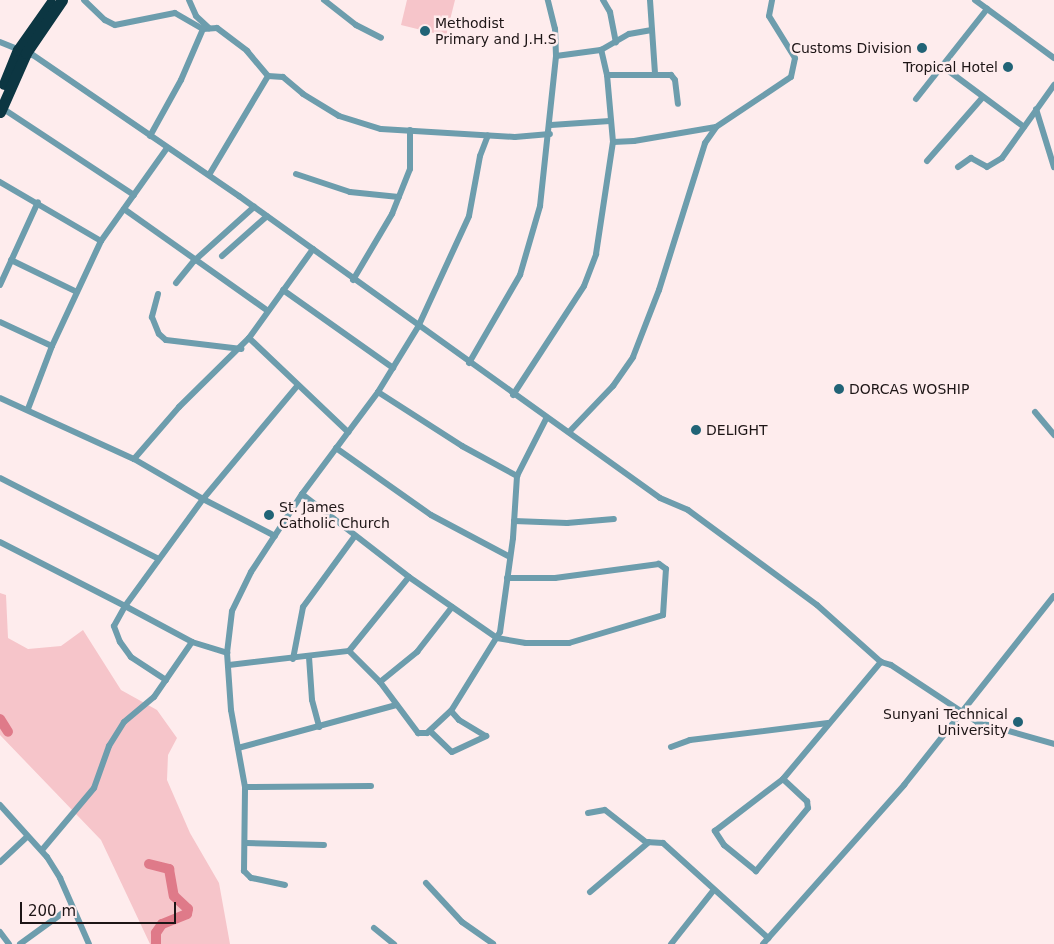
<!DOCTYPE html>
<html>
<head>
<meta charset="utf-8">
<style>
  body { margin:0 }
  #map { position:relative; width:1054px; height:944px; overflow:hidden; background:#feeced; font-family:"DejaVu Sans",sans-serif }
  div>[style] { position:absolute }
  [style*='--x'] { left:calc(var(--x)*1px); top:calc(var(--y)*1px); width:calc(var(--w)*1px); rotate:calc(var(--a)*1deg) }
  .green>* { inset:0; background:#f6c5ca }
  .river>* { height:10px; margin:-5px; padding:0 5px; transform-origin:5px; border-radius:5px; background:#df7a89 }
  .street>* { height:6px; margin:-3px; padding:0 3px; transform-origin:3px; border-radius:3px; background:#6d9dad }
  .highway>* { height:11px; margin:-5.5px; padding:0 5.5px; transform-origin:5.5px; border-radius:5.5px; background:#0c3642 }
  .dots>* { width:14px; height:14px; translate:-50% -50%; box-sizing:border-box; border:2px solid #feeced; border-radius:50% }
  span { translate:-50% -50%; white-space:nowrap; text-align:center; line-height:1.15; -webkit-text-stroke:5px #feeced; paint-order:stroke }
  .poi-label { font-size:14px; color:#1d1516 }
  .left { translate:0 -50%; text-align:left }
  .right { translate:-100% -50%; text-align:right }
  .scale { position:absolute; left:20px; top:902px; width:156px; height:22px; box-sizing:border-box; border:2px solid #1d1516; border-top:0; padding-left:6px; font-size:15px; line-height:18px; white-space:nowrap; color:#1d1516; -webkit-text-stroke:4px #feeced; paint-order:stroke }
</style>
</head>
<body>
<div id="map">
  <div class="green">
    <div style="clip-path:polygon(407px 0,455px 0,446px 36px,401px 25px)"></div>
    <div style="clip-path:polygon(0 593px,6px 595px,8px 638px,28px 649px,61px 646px,83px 630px,121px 690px,157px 710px,177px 738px,168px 755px,167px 780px,190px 833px,219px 883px,230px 944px,150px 944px,101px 840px,0 735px)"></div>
  </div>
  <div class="river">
    <div style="--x:0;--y:719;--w:15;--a:58"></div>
    <div style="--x:149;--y:864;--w:21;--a:14"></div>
    <div style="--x:169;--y:869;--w:27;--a:80"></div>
    <div style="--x:174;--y:896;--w:19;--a:43"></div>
    <div style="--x:188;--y:909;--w:5;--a:101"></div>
    <div style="--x:187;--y:914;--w:27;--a:158"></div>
    <div style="--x:162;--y:924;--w:11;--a:124"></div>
    <div style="--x:156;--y:933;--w:11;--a:90"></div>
  </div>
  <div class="street">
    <div style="--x:84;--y:0;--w:29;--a:44"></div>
    <div style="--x:105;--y:20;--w:11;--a:27"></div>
    <div style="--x:115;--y:25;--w:61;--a:-11.3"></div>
    <div style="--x:175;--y:13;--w:32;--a:30"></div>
    <div style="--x:203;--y:29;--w:14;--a:-4"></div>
    <div style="--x:217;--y:28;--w:38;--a:37"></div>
    <div style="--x:247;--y:51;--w:33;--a:50"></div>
    <div style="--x:189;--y:0;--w:17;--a:66"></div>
    <div style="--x:196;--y:16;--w:18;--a:43"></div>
    <div style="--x:324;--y:0;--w:41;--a:38"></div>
    <div style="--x:356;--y:25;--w:28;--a:27"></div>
    <div style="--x:603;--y:0;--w:14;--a:60"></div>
    <div style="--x:610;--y:12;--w:31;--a:79"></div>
    <div style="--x:650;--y:0;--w:73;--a:86.1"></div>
    <div style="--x:975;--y:0;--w:98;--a:36.3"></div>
    <div style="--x:0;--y:42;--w:35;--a:22"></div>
    <div style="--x:33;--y:55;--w:250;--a:34.4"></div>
    <div style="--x:239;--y:196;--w:518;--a:35.65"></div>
    <div style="--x:660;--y:498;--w:30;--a:23"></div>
    <div style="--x:688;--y:510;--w:160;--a:36.4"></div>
    <div style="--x:817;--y:605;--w:86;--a:41.7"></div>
    <div style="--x:556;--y:56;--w:45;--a:-7.6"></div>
    <div style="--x:601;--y:50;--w:32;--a:-30"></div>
    <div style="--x:629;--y:34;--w:23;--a:-10"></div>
    <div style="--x:942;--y:66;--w:102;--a:36.6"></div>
    <div style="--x:607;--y:75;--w:64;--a:0"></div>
    <div style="--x:671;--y:75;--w:6;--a:51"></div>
    <div style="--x:675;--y:80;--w:24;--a:83"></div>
    <div style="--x:916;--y:99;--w:115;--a:-51.7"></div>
    <div style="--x:2;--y:108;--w:158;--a:33.4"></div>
    <div style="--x:1036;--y:109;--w:61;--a:72.8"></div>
    <div style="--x:551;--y:125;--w:59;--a:-3.9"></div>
    <div style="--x:150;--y:136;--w:64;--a:-61"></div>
    <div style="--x:181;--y:80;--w:56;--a:-66.7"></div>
    <div style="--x:613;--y:142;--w:21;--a:-3"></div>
    <div style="--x:634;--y:141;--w:83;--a:-9.7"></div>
    <div style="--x:927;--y:161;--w:85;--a:-48.8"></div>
    <div style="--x:958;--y:167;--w:16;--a:-35"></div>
    <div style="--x:971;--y:158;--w:18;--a:29"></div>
    <div style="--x:987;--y:167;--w:17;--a:-31"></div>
    <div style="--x:1002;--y:158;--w:90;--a:-54.5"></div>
    <div style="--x:296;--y:174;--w:57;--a:18.4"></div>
    <div style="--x:350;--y:192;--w:49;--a:5.8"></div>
    <div style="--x:209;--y:175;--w:115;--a:-59.2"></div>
    <div style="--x:268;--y:76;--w:15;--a:4"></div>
    <div style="--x:283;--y:77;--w:26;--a:40"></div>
    <div style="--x:303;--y:94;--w:42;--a:31.4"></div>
    <div style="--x:339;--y:116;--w:44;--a:17.2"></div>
    <div style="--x:381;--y:129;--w:134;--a:3.4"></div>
    <div style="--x:515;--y:137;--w:35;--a:-5"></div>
    <div style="--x:0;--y:182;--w:117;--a:30.3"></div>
    <div style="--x:124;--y:209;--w:176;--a:35.3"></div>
    <div style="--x:313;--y:249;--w:110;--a:125.7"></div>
    <div style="--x:249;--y:338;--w:137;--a:43.5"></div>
    <div style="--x:222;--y:256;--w:60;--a:-41.6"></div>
    <div style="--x:11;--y:260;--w:73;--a:25.9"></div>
    <div style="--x:353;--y:280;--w:77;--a:-59.4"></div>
    <div style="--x:392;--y:214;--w:48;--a:-68.2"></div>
    <div style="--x:410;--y:169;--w:39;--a:-90"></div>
    <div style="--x:176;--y:283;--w:28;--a:-51"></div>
    <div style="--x:194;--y:261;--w:81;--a:-42"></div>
    <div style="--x:0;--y:285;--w:91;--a:-65.4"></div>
    <div style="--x:283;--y:290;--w:135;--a:35.3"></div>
    <div style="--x:158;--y:294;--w:24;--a:105"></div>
    <div style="--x:152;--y:317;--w:18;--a:68"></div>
    <div style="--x:159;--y:334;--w:9;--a:41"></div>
    <div style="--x:166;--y:340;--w:76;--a:6.8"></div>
    <div style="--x:0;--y:322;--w:57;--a:24.8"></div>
    <div style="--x:52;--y:346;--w:67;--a:110.9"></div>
    <div style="--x:52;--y:346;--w:116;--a:-65"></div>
    <div style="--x:101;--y:241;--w:114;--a:-54.6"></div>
    <div style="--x:469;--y:363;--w:102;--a:-59.9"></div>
    <div style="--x:520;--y:275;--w:72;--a:-73.8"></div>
    <div style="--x:540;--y:206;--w:151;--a:-83.9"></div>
    <div style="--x:556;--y:56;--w:27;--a:-92"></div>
    <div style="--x:555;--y:29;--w:30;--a:-104"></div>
    <div style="--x:378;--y:392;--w:100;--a:32.7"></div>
    <div style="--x:462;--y:446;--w:63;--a:28.6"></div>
    <div style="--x:513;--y:395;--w:130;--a:-56.9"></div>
    <div style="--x:584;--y:286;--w:34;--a:-69"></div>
    <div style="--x:596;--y:254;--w:113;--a:-81.4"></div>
    <div style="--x:613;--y:142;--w:67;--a:-95.1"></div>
    <div style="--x:607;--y:75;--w:26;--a:-103"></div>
    <div style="--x:0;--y:398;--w:147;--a:24.5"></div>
    <div style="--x:134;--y:459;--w:80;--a:30.1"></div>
    <div style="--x:203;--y:499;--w:132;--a:126.1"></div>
    <div style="--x:125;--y:606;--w:140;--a:-152.9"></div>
    <div style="--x:1035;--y:412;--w:30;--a:50"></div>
    <div style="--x:569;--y:432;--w:64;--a:-46.3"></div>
    <div style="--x:613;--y:386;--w:35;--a:-55"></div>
    <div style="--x:633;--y:357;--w:72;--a:-68.8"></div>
    <div style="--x:659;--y:290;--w:154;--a:-72.6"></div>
    <div style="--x:705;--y:143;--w:19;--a:-55"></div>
    <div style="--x:716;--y:127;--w:90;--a:-33.7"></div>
    <div style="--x:791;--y:77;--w:19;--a:-78"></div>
    <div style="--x:795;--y:58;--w:49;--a:-121.8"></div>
    <div style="--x:769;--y:16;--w:16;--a:-79"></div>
    <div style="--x:336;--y:448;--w:116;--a:35.2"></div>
    <div style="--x:431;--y:515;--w:89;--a:28"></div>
    <div style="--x:134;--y:459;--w:69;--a:-49.1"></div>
    <div style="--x:179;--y:407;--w:98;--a:-44.6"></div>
    <div style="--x:0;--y:478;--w:178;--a:27"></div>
    <div style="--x:302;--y:494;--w:135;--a:37.8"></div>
    <div style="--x:514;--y:521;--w:53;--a:2.2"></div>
    <div style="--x:567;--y:523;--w:47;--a:-4.9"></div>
    <div style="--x:275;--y:536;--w:81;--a:-152.8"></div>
    <div style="--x:203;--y:499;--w:147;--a:-50.2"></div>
    <div style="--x:349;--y:651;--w:44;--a:45"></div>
    <div style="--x:380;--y:682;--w:64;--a:53.3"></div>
    <div style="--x:418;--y:733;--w:9;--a:0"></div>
    <div style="--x:427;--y:733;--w:33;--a:-43"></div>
    <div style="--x:451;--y:711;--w:93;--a:-58.2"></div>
    <div style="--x:500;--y:632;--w:95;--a:-82.1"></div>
    <div style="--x:513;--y:538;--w:62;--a:-86.3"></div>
    <div style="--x:517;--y:476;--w:64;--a:-63"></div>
    <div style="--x:309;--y:657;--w:43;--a:86"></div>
    <div style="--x:312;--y:700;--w:28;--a:75"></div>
    <div style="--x:293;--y:659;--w:53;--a:-79.1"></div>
    <div style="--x:303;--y:607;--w:87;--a:-53.9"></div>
    <div style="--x:229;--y:665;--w:121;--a:-6.7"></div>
    <div style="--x:349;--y:651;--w:95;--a:-51"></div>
    <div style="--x:409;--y:577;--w:107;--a:34.7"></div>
    <div style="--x:497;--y:638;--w:29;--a:10"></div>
    <div style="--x:526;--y:643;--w:43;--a:0"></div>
    <div style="--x:569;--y:643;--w:98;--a:-16.6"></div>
    <div style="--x:663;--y:615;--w:46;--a:-86.3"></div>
    <div style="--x:666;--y:569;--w:9;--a:-144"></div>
    <div style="--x:659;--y:564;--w:105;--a:172.3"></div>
    <div style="--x:555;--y:578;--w:48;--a:180"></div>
    <div style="--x:166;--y:680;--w:42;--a:-146.7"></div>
    <div style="--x:131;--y:657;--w:19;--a:-126"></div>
    <div style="--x:120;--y:642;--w:17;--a:-111"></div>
    <div style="--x:114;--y:626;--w:23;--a:-61"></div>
    <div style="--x:125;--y:606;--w:76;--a:28.2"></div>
    <div style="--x:192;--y:642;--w:37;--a:17"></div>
    <div style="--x:380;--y:682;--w:48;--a:-39"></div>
    <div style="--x:417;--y:652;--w:57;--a:-52.1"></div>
    <div style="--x:451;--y:711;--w:12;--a:48"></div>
    <div style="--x:459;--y:720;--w:31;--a:31"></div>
    <div style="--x:430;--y:731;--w:30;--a:44"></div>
    <div style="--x:452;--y:752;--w:38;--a:-25"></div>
    <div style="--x:671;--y:747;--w:20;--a:-20"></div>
    <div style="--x:690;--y:740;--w:139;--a:-7"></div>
    <div style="--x:238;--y:748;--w:164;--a:-15.2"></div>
    <div style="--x:783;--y:779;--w:33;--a:43"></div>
    <div style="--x:807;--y:801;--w:7;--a:82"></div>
    <div style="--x:808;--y:808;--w:82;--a:129.5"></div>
    <div style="--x:756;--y:871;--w:41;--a:-140.9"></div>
    <div style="--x:724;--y:845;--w:17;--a:-123"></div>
    <div style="--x:715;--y:831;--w:86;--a:-37.4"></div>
    <div style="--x:783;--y:779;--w:153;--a:-50.1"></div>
    <div style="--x:881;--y:662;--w:10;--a:17"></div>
    <div style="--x:891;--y:665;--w:103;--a:33.5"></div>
    <div style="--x:977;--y:722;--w:80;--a:15.9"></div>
    <div style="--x:245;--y:787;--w:126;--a:-0.5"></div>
    <div style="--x:0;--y:805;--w:70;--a:47.9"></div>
    <div style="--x:47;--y:857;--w:25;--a:58"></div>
    <div style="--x:60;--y:878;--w:72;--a:66.3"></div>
    <div style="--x:588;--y:813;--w:17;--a:-10"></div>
    <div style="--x:605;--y:810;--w:52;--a:38"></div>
    <div style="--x:646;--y:842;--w:17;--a:3"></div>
    <div style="--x:663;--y:843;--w:142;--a:42.1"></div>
    <div style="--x:246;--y:843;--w:78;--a:1.5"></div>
    <div style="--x:42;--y:850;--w:81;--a:-50"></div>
    <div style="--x:94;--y:788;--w:45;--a:-70.3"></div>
    <div style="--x:109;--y:746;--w:28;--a:-58"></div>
    <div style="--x:124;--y:722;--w:39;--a:-40"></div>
    <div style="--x:154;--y:697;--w:67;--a:-55.4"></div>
    <div style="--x:0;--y:862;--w:37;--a:-43"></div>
    <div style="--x:426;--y:883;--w:53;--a:47.3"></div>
    <div style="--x:462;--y:922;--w:38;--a:35"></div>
    <div style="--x:285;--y:885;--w:35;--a:-168"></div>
    <div style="--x:251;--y:878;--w:10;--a:-135"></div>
    <div style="--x:244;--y:871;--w:84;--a:-89.3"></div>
    <div style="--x:245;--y:787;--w:78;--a:-100.3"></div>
    <div style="--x:231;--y:710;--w:57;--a:-94"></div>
    <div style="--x:227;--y:653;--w:42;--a:-83.2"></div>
    <div style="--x:232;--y:611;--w:43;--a:-64"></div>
    <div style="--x:251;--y:572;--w:93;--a:-56.8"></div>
    <div style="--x:302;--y:494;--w:127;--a:-53.3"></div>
    <div style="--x:378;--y:392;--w:76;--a:-58.4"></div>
    <div style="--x:418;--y:327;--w:122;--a:-65.3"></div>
    <div style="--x:469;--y:216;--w:61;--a:-79.6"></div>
    <div style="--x:480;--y:156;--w:22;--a:-69"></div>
    <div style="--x:590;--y:892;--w:77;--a:-40.3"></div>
    <div style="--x:374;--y:928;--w:26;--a:39"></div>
    <div style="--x:0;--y:932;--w:15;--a:53"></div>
    <div style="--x:20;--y:944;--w:63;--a:-36"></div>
    <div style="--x:671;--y:944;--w:68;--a:-51.6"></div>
    <div style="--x:763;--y:944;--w:213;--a:-48.4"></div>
    <div style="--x:904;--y:785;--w:241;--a:-51.6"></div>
  </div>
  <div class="highway">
    <div style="--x:4;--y:84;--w:37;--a:-68"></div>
    <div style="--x:18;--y:50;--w:57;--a:-54.9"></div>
    <div style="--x:0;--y:112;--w:64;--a:-66.2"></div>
    <div style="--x:26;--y:53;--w:64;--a:-55.8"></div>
  </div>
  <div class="dots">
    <div style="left:425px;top:31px;background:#216376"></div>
    <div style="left:922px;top:48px;background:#216376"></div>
    <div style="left:1008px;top:67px;background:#216376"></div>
    <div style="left:839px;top:389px;background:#216376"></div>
    <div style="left:696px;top:430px;background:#216376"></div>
    <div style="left:269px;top:515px;background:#216376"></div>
    <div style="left:1018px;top:722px;background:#216376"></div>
  </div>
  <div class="poi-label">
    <span class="left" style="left:435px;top:31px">Methodist<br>Primary and J.H.S</span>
    <span class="right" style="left:912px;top:48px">Customs Division</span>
    <span class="right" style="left:998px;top:67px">Tropical Hotel</span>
    <span class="left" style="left:849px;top:389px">DORCAS WOSHIP</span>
    <span class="left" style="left:706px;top:430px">DELIGHT</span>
    <span class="left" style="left:279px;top:515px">St. James<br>Catholic Church</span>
    <span class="right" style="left:1008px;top:722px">Sunyani Technical<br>University</span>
  </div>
  <div class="scale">200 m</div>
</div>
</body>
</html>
